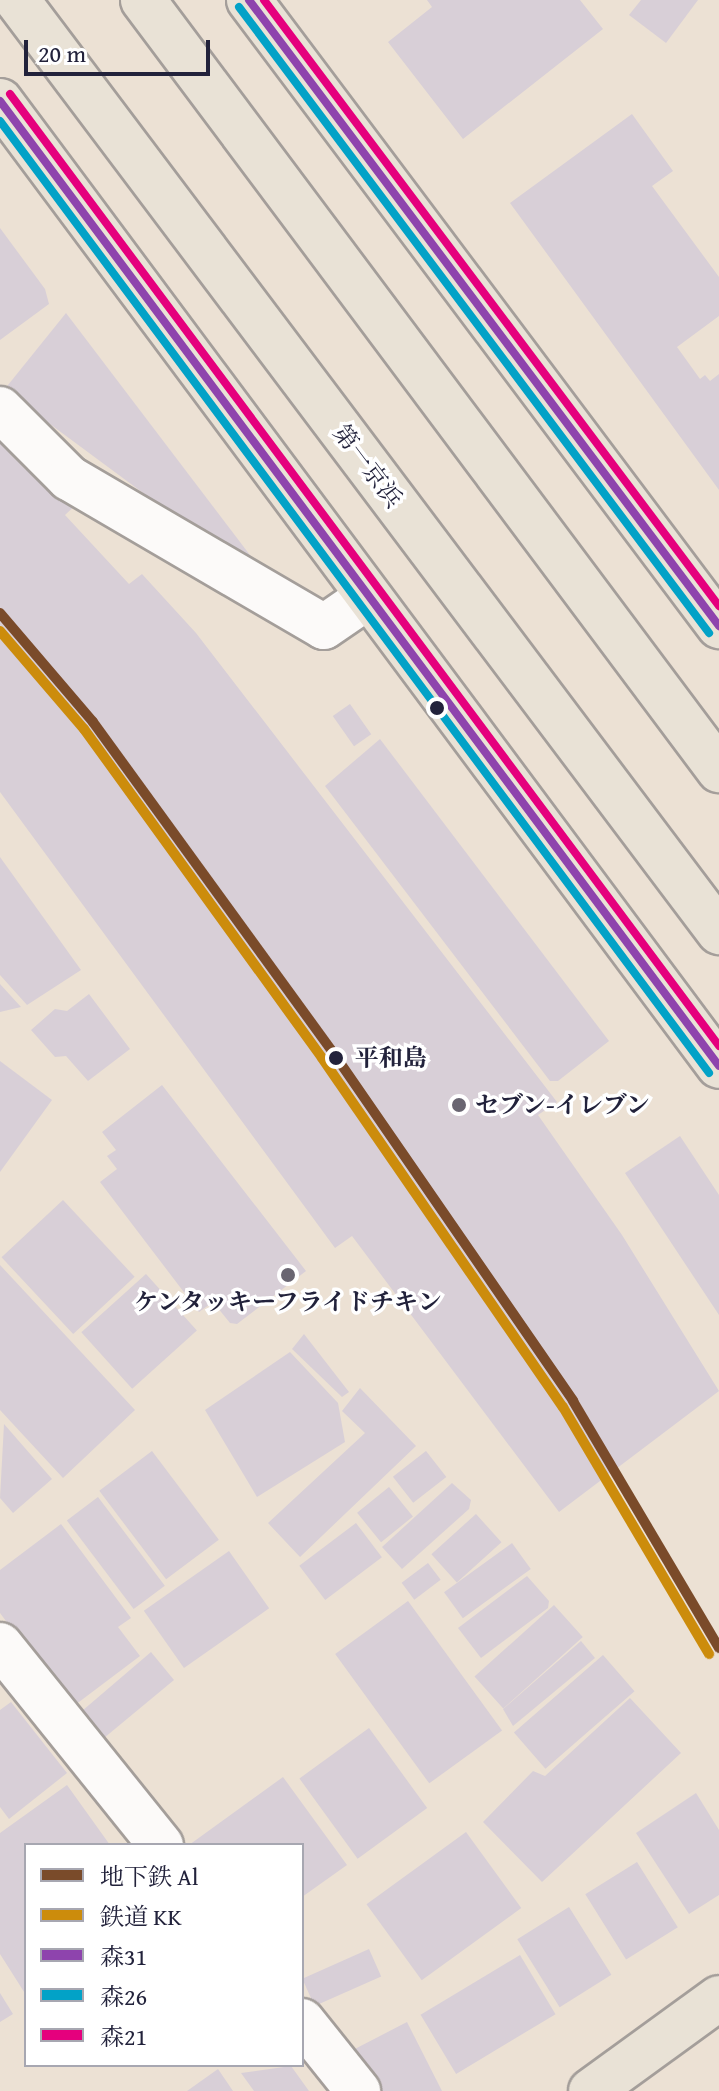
<!DOCTYPE html>
<html>
<head>
<meta charset="utf-8">
<style>
  body { margin:0 }
  #map { position:relative; width:719px; height:2091px; overflow:hidden; background:#ece1d4; font-family:"Gentium Book Plus","Noto Serif JP",serif }
  div>[style] { position:absolute }
  [style*='--x'] { left:calc(var(--x)*1px); top:calc(var(--y)*1px); width:calc(var(--w)*1px); rotate:calc(var(--a)*1deg) }
  .building>* { inset:0; background:#d8cfd7; transform-origin:0 0 }
  .roads { filter:drop-shadow(2px 0 #a49e9a) drop-shadow(-2px 0 #a49e9a) drop-shadow(0 2px #a49e9a) drop-shadow(0 -2px #a49e9a) }
  .minor>* { height:44px; margin:-22px; padding:0 22px; transform-origin:22px; border-radius:22px; background:#fcfaf9 }
  .primary>* { height:44px; margin:-22px; padding:0 22px; transform-origin:22px; border-radius:22px; background:#e9e2d6 }
  .trunk>* { height:44px; margin:-22px; padding:0 22px; transform-origin:22px; border-radius:22px; background:#e9e2d6 }
  .bus-1>* { height:8px; margin:-4px; padding:0 4px; transform-origin:4px; border-radius:4px; background:#8e44ad }
  .bus-2>* { height:8px; margin:-4px; padding:0 4px; transform-origin:4px; border-radius:4px; background:#02a2c7 }
  .bus-3>* { height:8px; margin:-4px; padding:0 4px; transform-origin:4px; border-radius:4px; background:#e5007d }
  .rail-1>* { height:10px; margin:-5px; padding:0 5px; transform-origin:5px; border-radius:5px; background:#cc8c0c }
  .metro-1>* { height:10px; margin:-5px; padding:0 5px; transform-origin:5px; border-radius:5px; background:#7a4b2a }
  .dots>* { width:22px; height:22px; translate:-50% -50%; box-sizing:border-box; border:4px solid #fff; border-radius:50% }
  span { translate:-50% -50%; white-space:nowrap; text-align:center; line-height:1.15; -webkit-text-stroke:7px #fff; paint-order:stroke }
  .street-label { font-size:24px; color:#22223b }
  .stop-label { font-size:24px; color:#22223b; font-weight:700 }
  .left { translate:0 -50%; text-align:left }
  .poi-label { font-size:24px; color:#22223b; font-weight:700 }
  .legend { position:absolute; left:24px; top:1843px; width:280px; height:224px; box-sizing:border-box; background:#fff; border:2px solid #a7a7b1; margin:0; padding:10px 14px; list-style:none; font-size:24px; color:#22223b }
  .legend li { display:flex; align-items:center; gap:16px; height:40px }
  .legend b { width:40px; border:2px solid #a7a7b1 }
  .scale { position:absolute; left:24px; top:40px; width:186px; height:36px; box-sizing:border-box; border:4px solid #22223b; border-top:0; padding-left:10px; font-size:24px; line-height:28px; white-space:nowrap; color:#22223b; -webkit-text-stroke:6px #fff; paint-order:stroke }
</style>
</head>
<body>
<div id="map">
  <div class="building">
    <div style="clip-path:polygon(427px 0,580px 0,603px 29px,463px 139px,388px 42px,432px 7px)"></div>
    <div style="clip-path:polygon(641px 0,698px 0,666px 43px,629px 15px)"></div>
    <div style="clip-path:polygon(632px 114px,673px 171px,652px 186px,719px 277px,719px 316px,677px 347px,700px 379px,705px 375px,710px 381px,719px 374px,719px 490px,510px 203px)"></div>
    <div style="clip-path:polygon(0 228px,45px 289px,49px 304px,0 340px)"></div>
    <div style="clip-path:polygon(66px 313px,259px 567px,262px 581px,4px 390px)"></div>
    <div style="clip-path:polygon(0 420px,82px 499px,65px 515px,129px 584px,142px 574px,196px 633px,557px 1102px,538px 1115px,622px 1235px,719px 1391px,559px 1512px,352px 1236px,335px 1248px,0 792px)"></div>
    <div style="left:350px;top:704px;width:37px;height:21px;rotate:55deg"></div>
    <div style="clip-path:polygon(380px 739px,609px 1041px,558px 1081px,550px 1081px,325px 786px)"></div>
    <div style="clip-path:polygon(0 857px,81px 970px,27px 1005px,0 975px)"></div>
    <div style="clip-path:polygon(0 984px,21px 1007px,0 1012px)"></div>
    <div style="clip-path:polygon(89px 994px,130px 1049px,88px 1081px,66px 1056px,55px 1057px,31px 1030px,55px 1009px,67px 1011px)"></div>
    <div style="clip-path:polygon(0 1061px,52px 1100px,0 1172px)"></div>
    <div style="clip-path:polygon(162px 1085px,306px 1271px,237px 1324px,230px 1323px,213px 1302px,199px 1312px,100px 1182px,117px 1169px,107px 1156px,116px 1150px,102px 1132px)"></div>
    <div style="clip-path:polygon(680px 1136px,719px 1195px,719px 1315px,625px 1173px)"></div>
    <div style="left:63px;top:1200px;width:105px;height:84px;rotate:47deg"></div>
    <div style="clip-path:polygon(0 1265px,135px 1410px,63px 1478px,0 1410px)"></div>
    <div style="left:146px;top:1274px;width:76px;height:87px;rotate:48deg"></div>
    <div style="clip-path:polygon(304px 1334px,349px 1392px,342px 1397px,292px 1349px)"></div>
    <div style="clip-path:polygon(290px 1352px,338px 1403px,345px 1442px,257px 1497px,205px 1410px)"></div>
    <div style="clip-path:polygon(360px 1388px,416px 1446px,300px 1557px,268px 1523px,365px 1433px,342px 1411px)"></div>
    <div style="clip-path:polygon(4px 1424px,52px 1479px,13px 1513px,0 1498px)"></div>
    <div style="left:152px;top:1451px;width:111px;height:66px;rotate:53deg"></div>
    <div style="left:426px;top:1451px;width:33px;height:42px;rotate:52deg"></div>
    <div style="clip-path:polygon(452px 1483px,471px 1500px,469px 1509px,402px 1569px,382px 1547px)"></div>
    <div style="left:389px;top:1487px;width:38px;height:41px;rotate:51deg"></div>
    <div style="left:98px;top:1497px;width:111px;height:39px;rotate:53deg"></div>
    <div style="left:476px;top:1514px;width:38px;height:60px;rotate:48deg"></div>
    <div style="left:356px;top:1523px;width:43px;height:71px;rotate:53deg"></div>
    <div style="clip-path:polygon(61px 1524px,131px 1618px,118px 1627px,140px 1656px,71px 1708px,0 1613px,0 1570px)"></div>
    <div style="left:512px;top:1543px;width:32px;height:84px;rotate:54deg"></div>
    <div style="left:229px;top:1551px;width:70px;height:104px;rotate:55deg"></div>
    <div style="left:428px;top:1563px;width:21px;height:33px;rotate:53deg"></div>
    <div style="clip-path:polygon(527px 1576px,549px 1601px,548px 1608px,481px 1658px,458px 1628px)"></div>
    <div style="left:408px;top:1601px;width:160px;height:90px;rotate:54deg"></div>
    <div style="left:554px;top:1605px;width:43px;height:107px;rotate:48deg"></div>
    <div style="clip-path:polygon(581px 1641px,595px 1658px,513px 1726px,503px 1709px)"></div>
    <div style="clip-path:polygon(151px 1652px,174px 1680px,104px 1738px,81px 1717px,82px 1711px)"></div>
    <div style="left:603px;top:1655px;width:48px;height:118px;rotate:49deg"></div>
    <div style="clip-path:polygon(630px 1698px,681px 1753px,542px 1882px,483px 1822px,533px 1771px,545px 1776px)"></div>
    <div style="clip-path:polygon(11px 1702px,67px 1773px,9px 1819px,0 1807px,0 1710px)"></div>
    <div style="left:369px;top:1728px;width:99px;height:86px;rotate:54deg"></div>
    <div style="clip-path:polygon(283px 1777px,347px 1865px,302px 1897px,302px 1845px,189px 1845px)"></div>
    <div style="clip-path:polygon(67px 1785px,110px 1845px,26px 1845px,26px 1995px,0 1954px,0 1833px)"></div>
    <div style="clip-path:polygon(696px 1793px,719px 1830px,719px 1895px,689px 1914px,636px 1833px)"></div>
    <div style="left:466px;top:1832px;width:94px;height:123px;rotate:54deg"></div>
    <div style="left:637px;top:1862px;width:77px;height:61px;rotate:58deg"></div>
    <div style="left:569px;top:1907px;width:80px;height:61px;rotate:58deg"></div>
    <div style="left:369px;top:1949px;width:30px;height:73px;rotate:66deg"></div>
    <div style="left:520px;top:1955px;width:69px;height:116px;rotate:59deg"></div>
    <div style="clip-path:polygon(0 1993px,13px 2014px,0 2022px)"></div>
    <div style="clip-path:polygon(407px 2022px,442px 2091px,376px 2091px,351px 2051px)"></div>
    <div style="clip-path:polygon(291px 2066px,309px 2091px,254px 2091px,241px 2073px)"></div>
    <div style="clip-path:polygon(218px 2069px,233px 2091px,187px 2091px)"></div>
  </div>
  <div class="roads">
    <div class="minor">
      <div style="--x:0;--y:409;--w:98;--a:45"></div>
      <div style="--x:69;--y:478;--w:295;--a:30.3"></div>
      <div style="--x:324;--y:627;--w:51;--a:-34.6"></div>
      <div style="--x:0;--y:1645;--w:257;--a:51.2"></div>
      <div style="--x:302;--y:2021;--w:90;--a:51.3"></div>
    </div>
    <div class="primary">
      <div style="--x:591;--y:2091;--w:158;--a:-36"></div>
    </div>
    <div class="trunk">
      <div style="--x:17;--y:0;--w:1167;--a:53.01"></div>
      <div style="--x:143;--y:0;--w:962;--a:53.2"></div>
      <div style="--x:249;--y:0;--w:783;--a:53.1"></div>
      <div style="--x:0;--y:101;--w:1203;--a:53.31"></div>
    </div>
  </div>
  <div class="bus-1">
    <div style="--x:249;--y:0;--w:783;--a:53.1"></div>
    <div style="--x:0;--y:101;--w:1203;--a:53.31"></div>
  </div>
  <div class="bus-2">
    <div style="--x:239;--y:7;--w:783;--a:53.1"></div>
    <div style="--x:0;--y:121;--w:1187;--a:53.32"></div>
  </div>
  <div class="bus-3">
    <div style="--x:264;--y:0;--w:758;--a:53.1"></div>
    <div style="--x:10;--y:94;--w:1187;--a:53.32"></div>
  </div>
  <div class="rail-1">
    <div style="--x:0;--y:631;--w:129;--a:49.4"></div>
    <div style="--x:84;--y:729;--w:406;--a:54.1"></div>
    <div style="--x:322;--y:1058;--w:424;--a:55.4"></div>
    <div style="--x:563;--y:1407;--w:287;--a:59.4"></div>
  </div>
  <div class="metro-1">
    <div style="--x:0;--y:613;--w:143;--a:49.5"></div>
    <div style="--x:93;--y:722;--w:407;--a:54"></div>
    <div style="--x:332;--y:1051;--w:425;--a:55.4"></div>
    <div style="--x:573;--y:1401;--w:287;--a:59.4"></div>
  </div>
  <div class="dots">
    <div style="left:437px;top:708px;background:#22223b"></div>
    <div style="left:336px;top:1058px;background:#22223b"></div>
    <div style="left:459px;top:1105px;background:#696571"></div>
    <div style="left:288px;top:1275px;background:#696571"></div>
  </div>
  <div class="street-label">
    <span style="left:368px;top:466px;rotate:53deg">第一京浜</span>
  </div>
  <div class="stop-label">
    <span class="left" style="left:355px;top:1058px">平和島</span>
  </div>
  <div class="poi-label">
    <span class="left" style="left:475px;top:1105px">セブン-イレブン</span>
    <span style="left:288px;top:1302px">ケンタッキーフライドチキン</span>
  </div>
  <ul class="legend">
  <li><b style="height:10px;background:#7a4b2a"></b>地下鉄 Al</li>
  <li><b style="height:10px;background:#cc8c0c"></b>鉄道 KK</li>
  <li><b style="height:10px;background:#8e44ad"></b>森31</li>
  <li><b style="height:10px;background:#02a2c7"></b>森26</li>
  <li><b style="height:10px;background:#e5007d"></b>森21</li>
  </ul>
  <div class="scale">20 m</div>
</div>
</body>
</html>
